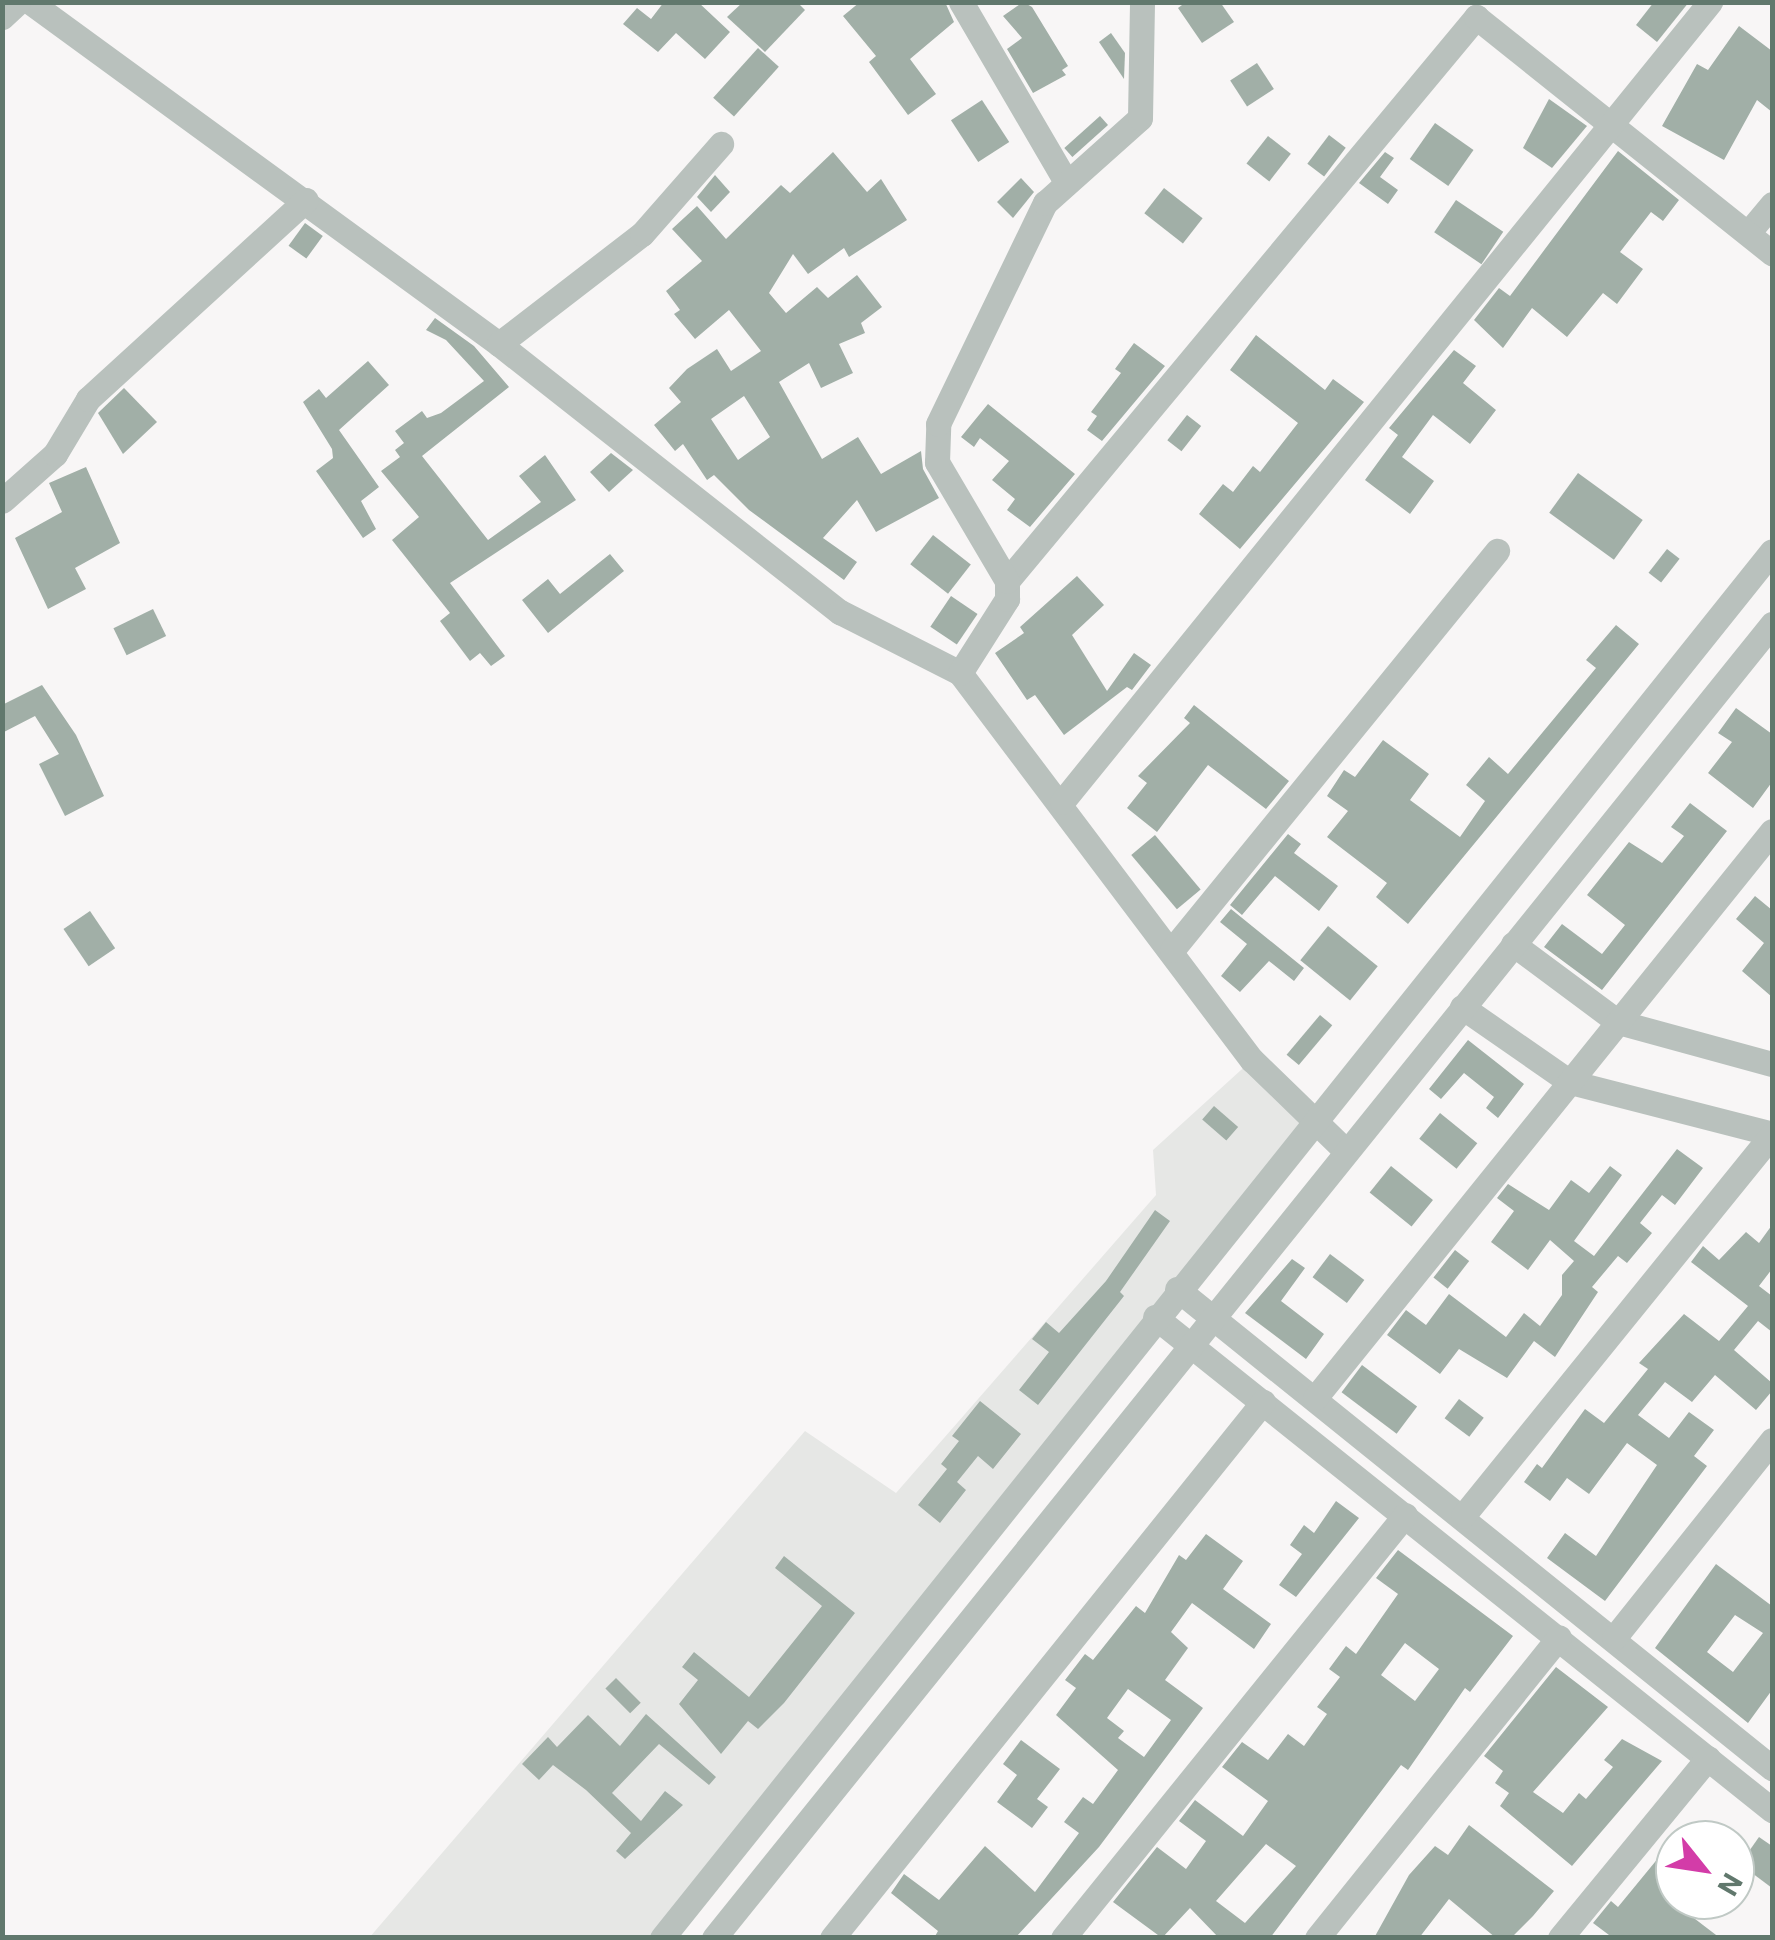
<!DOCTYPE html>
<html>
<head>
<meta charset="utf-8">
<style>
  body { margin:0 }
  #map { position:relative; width:1775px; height:1940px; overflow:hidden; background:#f8f6f6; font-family:Roboto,sans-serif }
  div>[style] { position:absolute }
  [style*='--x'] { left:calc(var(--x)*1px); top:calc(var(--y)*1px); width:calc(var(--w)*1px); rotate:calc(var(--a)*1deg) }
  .built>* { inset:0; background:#e6e7e5 }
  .building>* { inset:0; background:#a1afa7; transform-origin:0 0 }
  .minor>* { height:25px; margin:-12.5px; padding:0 12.5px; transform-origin:12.5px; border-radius:12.5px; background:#b9c1bd }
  span { translate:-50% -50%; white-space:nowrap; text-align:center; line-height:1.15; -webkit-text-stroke:10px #fff; paint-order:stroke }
  .frame { position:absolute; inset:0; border:5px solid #61786d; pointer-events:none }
  .north { position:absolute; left:1655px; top:1820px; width:100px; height:100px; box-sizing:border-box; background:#fff; border:2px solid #c0c9c5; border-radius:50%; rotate:120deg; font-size:28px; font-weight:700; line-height:40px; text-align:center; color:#61786d }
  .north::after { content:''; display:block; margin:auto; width:35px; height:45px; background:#d33ca8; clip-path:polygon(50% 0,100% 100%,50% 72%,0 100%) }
</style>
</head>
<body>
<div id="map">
  <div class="built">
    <div style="clip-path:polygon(1252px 1060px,1312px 1121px,662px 1937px,369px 1938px,805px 1431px,896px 1493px,1156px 1195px,1153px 1150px)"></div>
  </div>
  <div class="building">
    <div style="clip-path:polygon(664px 2px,698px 2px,730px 32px,705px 59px,676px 33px,658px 52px,623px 24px,637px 8px,651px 19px)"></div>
    <div style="clip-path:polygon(743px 2px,797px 2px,805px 10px,765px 52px,727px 17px)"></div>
    <div style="clip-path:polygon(860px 2px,945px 2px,954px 22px,910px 59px,936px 94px,908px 115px,869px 62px,876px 56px,843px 16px)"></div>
    <div style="clip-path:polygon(1023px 2px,1032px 7px,1068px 66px,1062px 70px,1066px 75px,1033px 93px,1007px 49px,1022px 38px,1003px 16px)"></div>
    <div style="clip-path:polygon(1186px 2px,1220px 2px,1234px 22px,1202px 43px,1178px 8px)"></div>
    <div style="clip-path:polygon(1654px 2px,1689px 2px,1657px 42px,1636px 25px)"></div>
    <div style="clip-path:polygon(1739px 26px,1772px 51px,1772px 112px,1757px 100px,1724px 160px,1662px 126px,1697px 64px,1708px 70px)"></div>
    <div style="clip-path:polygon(1111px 33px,1125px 53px,1124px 79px,1099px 42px)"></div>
    <div style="left:758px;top:48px;width:28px;height:67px;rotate:42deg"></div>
    <div style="left:1257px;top:63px;width:31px;height:32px;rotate:57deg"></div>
    <div style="clip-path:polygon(1549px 99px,1587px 126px,1552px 168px,1523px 148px)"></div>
    <div style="left:982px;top:100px;width:50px;height:37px;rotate:57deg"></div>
    <div style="left:1100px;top:116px;width:12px;height:48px;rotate:48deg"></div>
    <div style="left:1435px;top:123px;width:47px;height:44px;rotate:35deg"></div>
    <div style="left:1329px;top:135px;width:21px;height:36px;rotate:37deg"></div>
    <div style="left:1268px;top:136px;width:29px;height:35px;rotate:38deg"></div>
    <div style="clip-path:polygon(1618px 151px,1679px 200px,1663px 221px,1651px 212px,1620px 252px,1643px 269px,1617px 304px,1603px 293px,1567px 337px,1532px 308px,1503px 348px,1474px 320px,1499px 288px,1510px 296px)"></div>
    <div style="clip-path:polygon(evenodd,833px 152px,867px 192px,881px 179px,907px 220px,849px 257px,844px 248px,808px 274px,793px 254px,769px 293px,786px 313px,817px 287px,828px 298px,857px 275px,882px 307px,861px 323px,865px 333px,839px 344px,853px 373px,821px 388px,809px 363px,779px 382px,822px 459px,858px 437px,881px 474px,921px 451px,923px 469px,939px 498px,876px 532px,857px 500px,823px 538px,857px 562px,844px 580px,749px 510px,714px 475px,707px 480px,683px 444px,675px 451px,654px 425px,681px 402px,669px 388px,687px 369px,717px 349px,731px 371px,761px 351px,729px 310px,695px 339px,674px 314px,680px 310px,666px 291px,702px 261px,672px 229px,697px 206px,726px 239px,781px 185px,790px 193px,833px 152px,744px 396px,770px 437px,738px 460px,711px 419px,744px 396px)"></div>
    <div style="clip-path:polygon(1385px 152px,1394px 158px,1380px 177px,1398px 190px,1388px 204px,1359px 183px)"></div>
    <div style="clip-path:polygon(715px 175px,730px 192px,711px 212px,697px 197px)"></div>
    <div style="clip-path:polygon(1021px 178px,1034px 192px,1013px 218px,997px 202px)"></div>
    <div style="left:1164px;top:188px;width:49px;height:32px;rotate:38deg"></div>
    <div style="left:1456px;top:200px;width:57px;height:39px;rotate:34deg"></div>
    <div style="left:305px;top:223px;width:22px;height:28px;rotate:36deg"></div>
    <div style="clip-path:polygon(435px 318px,474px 346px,509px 387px,422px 456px,488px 540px,541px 502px,519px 476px,545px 455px,576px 500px,450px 583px,505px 656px,491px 666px,480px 653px,470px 661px,440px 621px,450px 613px,392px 540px,419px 517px,381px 471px,400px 457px,395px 450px,404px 443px,395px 431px,422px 411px,427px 418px,441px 413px,484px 381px,446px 340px,426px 330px)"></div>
    <div style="clip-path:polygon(1256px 335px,1325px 390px,1333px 379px,1364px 402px,1240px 549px,1199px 514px,1223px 484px,1233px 492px,1253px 466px,1260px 472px,1298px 423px,1230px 370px)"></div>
    <div style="clip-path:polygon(1134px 343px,1165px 366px,1102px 441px,1087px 430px,1097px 416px,1091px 412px,1121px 373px,1115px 369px)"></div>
    <div style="clip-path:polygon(1454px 350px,1476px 366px,1463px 383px,1496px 410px,1470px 444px,1433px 415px,1402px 457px,1434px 481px,1410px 514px,1365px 480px,1398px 435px,1389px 428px)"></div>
    <div style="clip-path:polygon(368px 361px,389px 385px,339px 430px,379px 487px,361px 501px,376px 529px,363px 538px,316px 471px,333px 458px,332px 449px,303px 402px,319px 389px,326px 398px)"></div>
    <div style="clip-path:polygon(124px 388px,157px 422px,123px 454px,98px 413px)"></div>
    <div style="clip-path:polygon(988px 404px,1075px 474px,1030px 527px,1007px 510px,1015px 499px,992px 480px,1009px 461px,980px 438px,974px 447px,961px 437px)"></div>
    <div style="left:1187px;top:415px;width:18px;height:32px;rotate:38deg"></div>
    <div style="clip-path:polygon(611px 453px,633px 470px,609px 492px,590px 472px)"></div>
    <div style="clip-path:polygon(86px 467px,120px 543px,75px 568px,86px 589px,48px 609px,15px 538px,62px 512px,49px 483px)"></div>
    <div style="left:1578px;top:473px;width:80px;height:49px;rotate:36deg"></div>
    <div style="left:933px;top:535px;width:48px;height:37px;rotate:38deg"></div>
    <div style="left:1667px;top:549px;width:16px;height:30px;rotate:38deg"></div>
    <div style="clip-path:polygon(610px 554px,624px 571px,548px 633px,522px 600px,548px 579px,560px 594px)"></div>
    <div style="clip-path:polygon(1077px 576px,1104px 605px,1072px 635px,1107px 691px,1134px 653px,1151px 665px,1132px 690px,1127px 687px,1064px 735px,1035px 695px,1027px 700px,995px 653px,1024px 633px,1020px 627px)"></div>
    <div style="left:951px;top:596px;width:32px;height:37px;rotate:34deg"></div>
    <div style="left:153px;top:609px;width:30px;height:44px;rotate:64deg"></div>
    <div style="clip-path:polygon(1616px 625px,1639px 644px,1408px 924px,1376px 897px,1387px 883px,1327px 837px,1348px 811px,1327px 796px,1344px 770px,1355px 777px,1383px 740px,1429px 774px,1410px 800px,1460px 837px,1485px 801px,1466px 785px,1489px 757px,1508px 774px,1596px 668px,1586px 660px)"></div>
    <div style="clip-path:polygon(42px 685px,76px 735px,104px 796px,65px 816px,39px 764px,59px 754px,35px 716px,2px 733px,2px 705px)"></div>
    <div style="clip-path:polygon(1194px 705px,1289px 781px,1266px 809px,1208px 765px,1157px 832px,1127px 808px,1147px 783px,1138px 776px,1190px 723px,1184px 718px)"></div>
    <div style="clip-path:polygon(1736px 708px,1772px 734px,1772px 782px,1753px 808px,1708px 773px,1732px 742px,1718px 733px)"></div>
    <div style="clip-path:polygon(1690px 803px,1727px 831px,1602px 990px,1544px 947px,1562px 924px,1602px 954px,1625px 925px,1587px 895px,1629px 842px,1662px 863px,1684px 836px,1671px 827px)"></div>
    <div style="clip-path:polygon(1288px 834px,1301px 844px,1294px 853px,1338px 886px,1319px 911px,1275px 876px,1242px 915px,1230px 905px)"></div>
    <div style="left:1155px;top:835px;width:71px;height:31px;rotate:50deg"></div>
    <div style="clip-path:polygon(1755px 896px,1772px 910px,1772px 997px,1742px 971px,1764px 943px,1736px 919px)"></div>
    <div style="clip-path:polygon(1231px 909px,1304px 968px,1294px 981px,1269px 961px,1240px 992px,1221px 976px,1247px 944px,1220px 922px)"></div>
    <div style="left:90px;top:911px;width:45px;height:32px;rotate:56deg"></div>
    <div style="left:1328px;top:926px;width:64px;height:44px;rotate:39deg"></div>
    <div style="left:1320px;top:1015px;width:16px;height:52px;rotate:40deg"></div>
    <div style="clip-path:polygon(1468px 1040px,1524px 1084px,1498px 1118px,1486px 1108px,1494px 1097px,1464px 1073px,1441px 1099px,1429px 1089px)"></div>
    <div style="left:1214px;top:1106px;width:32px;height:18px;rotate:41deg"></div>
    <div style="left:1440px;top:1113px;width:48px;height:33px;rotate:39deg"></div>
    <div style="clip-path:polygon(1677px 1149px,1703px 1168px,1675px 1205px,1662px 1195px,1640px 1223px,1652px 1233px,1627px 1263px,1618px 1256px,1592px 1287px,1598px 1292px,1555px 1357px,1534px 1341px,1507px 1378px,1459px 1349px,1440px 1374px,1387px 1335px,1406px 1310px,1426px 1325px,1449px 1294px,1506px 1337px,1524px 1313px,1540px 1326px,1562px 1295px,1562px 1275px,1574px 1261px,1550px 1240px,1528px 1270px,1491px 1242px,1514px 1211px,1497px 1198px,1508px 1184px,1549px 1210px,1571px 1180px,1589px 1193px,1610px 1166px,1622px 1175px,1574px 1241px,1594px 1256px)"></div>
    <div style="left:1391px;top:1166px;width:54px;height:34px;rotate:39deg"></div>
    <div style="clip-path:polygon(1155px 1210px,1170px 1221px,1120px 1292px,1124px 1296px,1038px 1405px,1019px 1390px,1049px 1352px,1032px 1339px,1046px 1322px,1059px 1333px,1106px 1281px)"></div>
    <div style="clip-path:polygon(1772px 1225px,1772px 1269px,1759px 1286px,1772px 1296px,1772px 1332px,1758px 1321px,1734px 1350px,1772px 1383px,1772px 1391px,1756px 1410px,1715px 1375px,1692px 1402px,1665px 1382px,1638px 1415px,1669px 1438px,1689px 1412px,1714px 1430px,1694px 1456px,1707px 1466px,1605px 1601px,1547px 1558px,1565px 1533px,1596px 1556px,1657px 1465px,1627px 1443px,1589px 1494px,1567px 1478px,1550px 1501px,1524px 1482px,1537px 1464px,1542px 1468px,1585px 1409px,1604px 1423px,1648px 1369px,1639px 1363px,1684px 1314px,1719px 1341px,1748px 1306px,1691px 1262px,1703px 1246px,1719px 1260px,1746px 1232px,1759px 1243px)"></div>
    <div style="left:1455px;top:1250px;width:18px;height:35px;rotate:38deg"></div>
    <div style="left:1330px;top:1254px;width:43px;height:29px;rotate:37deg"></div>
    <div style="clip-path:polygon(1292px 1259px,1305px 1268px,1281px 1301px,1324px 1334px,1306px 1359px,1245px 1313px)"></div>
    <div style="left:1362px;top:1365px;width:69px;height:34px;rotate:37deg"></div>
    <div style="left:1459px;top:1399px;width:31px;height:24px;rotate:37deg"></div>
    <div style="clip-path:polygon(980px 1401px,1021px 1434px,993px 1469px,978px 1456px,957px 1482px,966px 1490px,940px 1523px,918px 1505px,947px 1469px,941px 1464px,959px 1441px,952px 1436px)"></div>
    <div style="clip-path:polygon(1336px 1501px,1359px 1518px,1296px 1597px,1279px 1585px,1302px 1554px,1290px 1545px,1304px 1525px,1314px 1533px)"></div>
    <div style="clip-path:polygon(evenodd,1206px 1534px,1243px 1561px,1223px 1589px,1271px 1624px,1254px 1649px,1192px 1603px,1171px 1632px,1188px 1648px,1165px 1680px,1203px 1708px,1099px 1847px,1015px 1938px,934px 1938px,938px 1931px,891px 1893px,904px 1874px,939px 1900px,985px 1846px,1035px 1892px,1079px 1833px,1064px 1822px,1083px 1797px,1093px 1804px,1118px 1770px,1056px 1715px,1076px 1688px,1065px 1680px,1085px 1654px,1093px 1660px,1136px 1606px,1145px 1613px,1179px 1555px,1186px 1560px,1206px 1534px,1128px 1689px,1171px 1720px,1144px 1757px,1118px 1738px,1124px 1731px,1107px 1718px,1128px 1689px)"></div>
    <div style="clip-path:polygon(evenodd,1398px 1550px,1513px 1636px,1470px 1692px,1465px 1688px,1408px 1770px,1401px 1765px,1270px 1938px,1219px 1938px,1190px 1908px,1162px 1938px,1113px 1902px,1157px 1847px,1186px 1869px,1206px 1841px,1179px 1821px,1195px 1800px,1243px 1836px,1268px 1801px,1222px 1767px,1242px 1742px,1268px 1760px,1288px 1734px,1304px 1746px,1327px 1714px,1317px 1707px,1340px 1677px,1329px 1669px,1346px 1646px,1356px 1654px,1398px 1594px,1376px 1578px,1398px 1550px,1405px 1643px,1439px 1669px,1415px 1701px,1381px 1675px,1405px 1643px,1398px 1550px,1266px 1844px,1296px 1866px,1245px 1923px,1216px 1901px,1266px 1844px)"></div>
    <div style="clip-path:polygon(784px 1556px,855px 1613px,784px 1703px,758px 1729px,748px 1721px,721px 1754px,679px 1704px,698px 1680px,682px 1667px,694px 1652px,749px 1697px,822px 1606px,775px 1568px)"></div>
    <div style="clip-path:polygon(evenodd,1716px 1564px,1772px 1606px,1772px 1690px,1748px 1723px,1655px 1648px,1716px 1564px,1735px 1615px,1763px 1633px,1733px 1672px,1707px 1652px,1735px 1615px)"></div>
    <div style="clip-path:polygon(1556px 1667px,1608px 1707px,1533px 1792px,1563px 1813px,1579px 1793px,1586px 1799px,1613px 1767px,1604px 1760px,1622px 1739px,1662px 1761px,1572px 1866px,1500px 1806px,1509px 1793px,1495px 1783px,1503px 1771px,1484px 1756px)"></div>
    <div style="left:616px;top:1678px;width:35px;height:15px;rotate:45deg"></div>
    <div style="clip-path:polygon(646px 1714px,716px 1777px,709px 1785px,659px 1744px,612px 1793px,641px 1821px,665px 1791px,683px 1805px,625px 1859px,616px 1851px,631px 1833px,586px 1790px,553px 1765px,539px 1780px,522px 1764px,548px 1737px,557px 1747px,588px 1715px,620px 1746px)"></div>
    <div style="clip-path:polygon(1021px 1740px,1060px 1769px,1037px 1799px,1048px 1807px,1032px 1828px,997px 1802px,1017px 1775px,1003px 1764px)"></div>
    <div style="clip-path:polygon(1469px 1825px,1554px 1891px,1533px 1916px,1511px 1938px,1496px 1938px,1449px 1899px,1419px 1938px,1374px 1938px,1409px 1875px,1435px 1846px,1448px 1855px)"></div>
    <div style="clip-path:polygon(1759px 1837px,1772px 1846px,1772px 1888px,1740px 1864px)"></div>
    <div style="clip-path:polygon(1664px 1851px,1675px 1859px,1675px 1900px,1689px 1900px,1682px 1909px,1720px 1938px,1613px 1938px,1593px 1923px,1611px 1901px,1618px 1907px)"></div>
  </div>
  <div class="minor">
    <div style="--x:30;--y:2;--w:580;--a:36.1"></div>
    <div style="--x:499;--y:344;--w:434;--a:38.2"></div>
    <div style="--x:840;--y:612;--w:135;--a:26.9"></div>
    <div style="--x:960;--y:673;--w:485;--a:53"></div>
    <div style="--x:1252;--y:1060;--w:131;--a:44.1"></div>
    <div style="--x:961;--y:2;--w:208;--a:59.7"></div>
    <div style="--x:2;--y:17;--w:22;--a:-43"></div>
    <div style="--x:1748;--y:233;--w:38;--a:-50"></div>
    <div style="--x:499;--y:344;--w:180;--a:-37.6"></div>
    <div style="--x:642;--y:234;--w:120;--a:-48.7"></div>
    <div style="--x:2;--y:501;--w:71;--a:-41.6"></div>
    <div style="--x:55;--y:454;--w:64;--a:-59"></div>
    <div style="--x:88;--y:399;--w:295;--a:-42.4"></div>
    <div style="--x:1007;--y:581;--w:734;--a:-50.25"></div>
    <div style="--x:1476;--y:17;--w:379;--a:38.6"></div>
    <div style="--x:960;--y:673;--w:88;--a:-57.6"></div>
    <div style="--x:1007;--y:599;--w:18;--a:-90"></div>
    <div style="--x:1007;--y:581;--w:138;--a:-120.5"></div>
    <div style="--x:937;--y:462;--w:38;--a:-88"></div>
    <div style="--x:938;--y:424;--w:246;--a:-64.2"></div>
    <div style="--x:1045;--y:203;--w:127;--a:-41.8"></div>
    <div style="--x:1140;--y:118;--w:116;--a:-89"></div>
    <div style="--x:1062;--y:802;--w:1030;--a:-50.99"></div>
    <div style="--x:1513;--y:944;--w:131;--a:36.6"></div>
    <div style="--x:1618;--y:1022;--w:160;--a:15.3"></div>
    <div style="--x:1172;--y:950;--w:515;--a:-50.84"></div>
    <div style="--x:1462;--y:1007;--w:131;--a:34.8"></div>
    <div style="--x:1570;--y:1082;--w:209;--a:14.4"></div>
    <div style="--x:1177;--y:1289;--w:764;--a:38.84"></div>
    <div style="--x:1155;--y:1317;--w:790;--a:38.63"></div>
    <div style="--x:1315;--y:1398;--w:728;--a:-51.13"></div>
    <div style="--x:1463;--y:1516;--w:491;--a:-51"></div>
    <div style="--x:1614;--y:1638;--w:253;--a:-51.4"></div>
    <div style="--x:662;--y:1938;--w:1776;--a:-51.33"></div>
    <div style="--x:714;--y:1938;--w:1687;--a:-51.16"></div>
    <div style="--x:832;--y:1938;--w:688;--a:-51.2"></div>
    <div style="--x:1063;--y:1938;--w:544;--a:-51.04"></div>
    <div style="--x:1317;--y:1938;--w:386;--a:-51.2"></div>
    <div style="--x:1560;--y:1938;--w:233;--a:-50.6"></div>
  </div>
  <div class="frame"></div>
  <div class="north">N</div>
</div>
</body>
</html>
